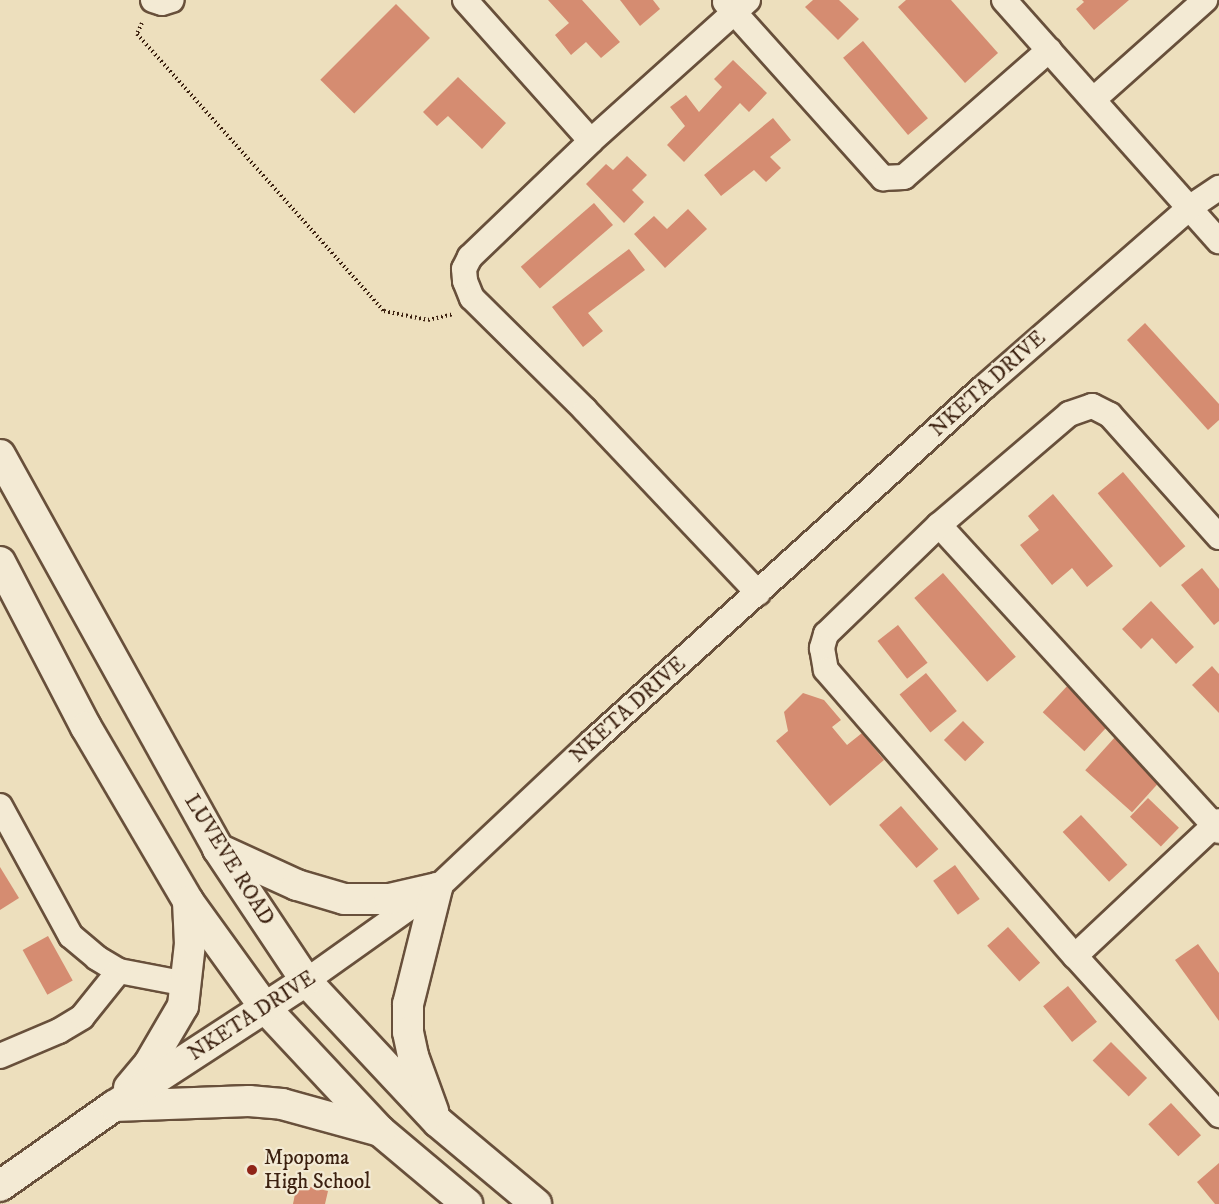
<!DOCTYPE html>
<html>
<head>
<meta charset="utf-8">
<style>
  body { margin:0 }
  #map { position:relative; width:1219px; height:1204px; overflow:hidden; background:#eddfbd; font-family:"IM FELL DW Pica",serif }
  div>[style] { position:absolute }
  [style*='--x'] { left:calc(var(--x)*1px); top:calc(var(--y)*1px); width:calc(var(--w)*1px); rotate:calc(var(--a)*1deg) }
  .building>* { inset:0; background:#d58c71; transform-origin:0 0 }
  .path>* { height:4px; margin-top:-2px; transform-origin:0; background:repeating-linear-gradient(90deg,#3c2110 0 1.5px,transparent 0 4.5px) }
  .roads { filter:drop-shadow(2px 0 #68503b) drop-shadow(-2px 0 #68503b) drop-shadow(0 2px #68503b) drop-shadow(0 -2px #68503b) }
  .minor>* { height:24px; margin:-12px; padding:0 12px; transform-origin:12px; border-radius:12px; background:#f3ead4 }
  .tertiary>* { height:30px; margin:-15px; padding:0 15px; transform-origin:15px; border-radius:15px; background:#f3ead4 }
  .dots>* { width:16px; height:16px; translate:-50% -50%; box-sizing:border-box; border:3px solid #f3ead4; border-radius:50% }
  span { translate:-50% -50%; white-space:nowrap; text-align:center; line-height:1.15; -webkit-text-stroke:4.5px #f3ead4; paint-order:stroke }
  .street-label { font-size:21px; color:#3c2110 }
  .poi-label { font-size:21px; color:#3c2110 }
  .left { translate:0 -50%; text-align:left }
</style>
</head>
<body>
<div id="map">
  <div class="building">
    <div style="clip-path:polygon(548px 0,582px 0,620px 42px,601px 58px,586px 42px,571px 55px,555px 35px,569px 23px)"></div>
    <div style="clip-path:polygon(620px 0,653px 0,660px 9px,640px 26px)"></div>
    <div style="clip-path:polygon(813px 0,839px 0,859px 19px,838px 40px,805px 7px)"></div>
    <div style="clip-path:polygon(906px 0,951px 0,998px 53px,965px 83px,898px 7px)"></div>
    <div style="clip-path:polygon(1082px 0,1129px 0,1094px 30px,1076px 9px,1084px 2px)"></div>
    <div style="left:396px;top:4px;width:48px;height:107px;rotate:45deg"></div>
    <div style="left:863px;top:41px;width:101px;height:26px;rotate:50deg"></div>
    <div style="clip-path:polygon(733px 60px,767px 93px,749px 112px,740px 103px,684px 162px,667px 145px,685px 126px,670px 107px,686px 95px,699px 112px,722px 87px,714px 79px)"></div>
    <div style="clip-path:polygon(458px 77px,506px 123px,482px 149px,448px 116px,437px 126px,423px 112px)"></div>
    <div style="clip-path:polygon(773px 118px,791px 140px,770px 157px,781px 168px,766px 182px,754px 170px,721px 196px,704px 175px)"></div>
    <div style="clip-path:polygon(627px 156px,647px 175px,632px 190px,644px 202px,624px 223px,586px 184px,606px 164px,613px 170px)"></div>
    <div style="left:594px;top:203px;width:29px;height:97px;rotate:49deg"></div>
    <div style="clip-path:polygon(688px 209px,707px 229px,665px 268px,634px 234px,654px 216px,667px 229px)"></div>
    <div style="clip-path:polygon(629px 249px,645px 270px,588px 313px,603px 331px,583px 347px,552px 307px)"></div>
    <div style="clip-path:polygon(1145px 323px,1219px 404px,1219px 420px,1208px 430px,1127px 340px)"></div>
    <div style="left:1123px;top:472px;width:97px;height:33px;rotate:50deg"></div>
    <div style="clip-path:polygon(1053px 494px,1113px 566px,1087px 587px,1072px 568px,1052px 585px,1020px 545px,1039px 530px,1028px 516px)"></div>
    <div style="clip-path:polygon(1202px 568px,1219px 589px,1219px 621px,1214px 625px,1181px 585px)"></div>
    <div style="left:943px;top:573px;width:111px;height:38px;rotate:49deg"></div>
    <div style="clip-path:polygon(1151px 601px,1194px 647px,1176px 664px,1152px 638px,1141px 649px,1122px 629px)"></div>
    <div style="left:898px;top:625px;width:48px;height:26px;rotate:52deg"></div>
    <div style="clip-path:polygon(1212px 666px,1219px 674px,1219px 713px,1192px 685px)"></div>
    <div style="left:926px;top:673px;width:49px;height:34px;rotate:51deg"></div>
    <div style="left:1070px;top:683px;width:57px;height:40px;rotate:43deg"></div>
    <div style="clip-path:polygon(803px 693px,824px 700px,841px 720px,832px 727px,847px 745px,862px 733px,884px 760px,830px 806px,776px 741px,788px 731px,784px 712px)"></div>
    <div style="left:963px;top:721px;width:30px;height:27px;rotate:45deg"></div>
    <div style="left:1116px;top:736px;width:63px;height:46px;rotate:42deg"></div>
    <div style="left:1148px;top:798px;width:43px;height:26px;rotate:44deg"></div>
    <div style="left:901px;top:806px;width:57px;height:29px;rotate:49deg"></div>
    <div style="left:1081px;top:815px;width:68px;height:25px;rotate:47deg"></div>
    <div style="left:955px;top:865px;width:42px;height:27px;rotate:54deg"></div>
    <div style="clip-path:polygon(0 867px,19px 898px,0 910px)"></div>
    <div style="left:1008px;top:927px;width:48px;height:28px;rotate:48deg"></div>
    <div style="left:48px;top:936px;width:51px;height:29px;rotate:61deg"></div>
    <div style="clip-path:polygon(1198px 944px,1219px 973px,1219px 1021px,1175px 960px)"></div>
    <div style="left:1068px;top:986px;width:46px;height:32px;rotate:51deg"></div>
    <div style="left:1111px;top:1042px;width:51px;height:26px;rotate:45deg"></div>
    <div style="left:1171px;top:1103px;width:44px;height:31px;rotate:47deg"></div>
    <div style="clip-path:polygon(1219px 1163px,1219px 1204px,1215px 1204px,1197px 1182px)"></div>
    <div style="clip-path:polygon(297px 1184px,328px 1191px,325px 1204px,293px 1204px)"></div>
  </div>
  <div class="path">
    <div style="--x:142;--y:23;--w:12;--a:114"></div>
    <div style="--x:137;--y:34;--w:371;--a:48.3"></div>
    <div style="--x:384;--y:311;--w:45;--a:11.6"></div>
    <div style="--x:428;--y:320;--w:26;--a:-13"></div>
  </div>
  <div class="roads">
    <div class="minor">
      <div style="--x:153;--y:0;--w:9;--a:18"></div>
      <div style="--x:162;--y:3;--w:10;--a:-17"></div>
      <div style="--x:465;--y:0;--w:189;--a:48.2"></div>
      <div style="--x:748;--y:0;--w:211;--a:138.1"></div>
      <div style="--x:591;--y:141;--w:168;--a:136.2"></div>
      <div style="--x:470;--y:257;--w:13;--a:117"></div>
      <div style="--x:464;--y:269;--w:12;--a:85"></div>
      <div style="--x:465;--y:281;--w:18;--a:68"></div>
      <div style="--x:472;--y:298;--w:159;--a:44.7"></div>
      <div style="--x:585;--y:410;--w:252;--a:46.6"></div>
      <div style="--x:1004;--y:0;--w:323;--a:48.3"></div>
      <div style="--x:725;--y:2;--w:237;--a:48.1"></div>
      <div style="--x:883;--y:178;--w:21;--a:-3"></div>
      <div style="--x:904;--y:177;--w:193;--a:-41.2"></div>
      <div style="--x:1094;--y:99;--w:149;--a:-41.7"></div>
      <div style="--x:939;--y:525;--w:415;--a:47.5"></div>
      <div style="--x:1219;--y:537;--w:164;--a:-131.8"></div>
      <div style="--x:1110;--y:415;--w:20;--a:-153"></div>
      <div style="--x:1092;--y:406;--w:24;--a:161"></div>
      <div style="--x:1069;--y:414;--w:171;--a:139.5"></div>
      <div style="--x:939;--y:525;--w:157;--a:136"></div>
      <div style="--x:826;--y:634;--w:15;--a:106"></div>
      <div style="--x:822;--y:648;--w:22;--a:80"></div>
      <div style="--x:826;--y:670;--w:379;--a:49"></div>
      <div style="--x:1075;--y:956;--w:215;--a:47.8"></div>
      <div style="--x:0;--y:806;--w:148;--a:61.4"></div>
      <div style="--x:71;--y:936;--w:34;--a:40"></div>
      <div style="--x:97;--y:958;--w:26;--a:31"></div>
      <div style="--x:119;--y:971;--w:69;--a:10.8"></div>
      <div style="--x:1075;--y:956;--w:197;--a:-43.2"></div>
      <div style="--x:306;--y:981;--w:161;--a:-35.4"></div>
      <div style="--x:437;--y:888;--w:213;--a:-43.3"></div>
      <div style="--x:592;--y:742;--w:527;--a:-42.16"></div>
      <div style="--x:983;--y:388;--w:274;--a:-41.1"></div>
      <div style="--x:1189;--y:208;--w:36;--a:-34"></div>
      <div style="--x:0;--y:1056;--w:64;--a:-23"></div>
      <div style="--x:59;--y:1031;--w:27;--a:-31"></div>
      <div style="--x:82;--y:1017;--w:59;--a:-51.2"></div>
    </div>
    <div class="tertiary">
      <div style="--x:0;--y:455;--w:450;--a:61"></div>
      <div style="--x:218;--y:849;--w:159;--a:56.3"></div>
      <div style="--x:306;--y:981;--w:193;--a:46.9"></div>
      <div style="--x:438;--y:1122;--w:128;--a:39.9"></div>
      <div style="--x:0;--y:562;--w:186;--a:62.5"></div>
      <div style="--x:86;--y:727;--w:202;--a:59.6"></div>
      <div style="--x:188;--y:901;--w:133;--a:54.2"></div>
      <div style="--x:266;--y:1009;--w:167;--a:46.9"></div>
      <div style="--x:380;--y:1131;--w:114;--a:40"></div>
      <div style="--x:218;--y:849;--w:87;--a:24.5"></div>
      <div style="--x:297;--y:885;--w:49;--a:16.6"></div>
      <div style="--x:344;--y:899;--w:45;--a:0"></div>
      <div style="--x:389;--y:899;--w:49;--a:-12.9"></div>
      <div style="--x:437;--y:888;--w:120;--a:104"></div>
      <div style="--x:408;--y:1004;--w:28;--a:90"></div>
      <div style="--x:408;--y:1032;--w:25;--a:78"></div>
      <div style="--x:413;--y:1056;--w:59;--a:70"></div>
      <div style="--x:129;--y:1088;--w:31;--a:-50"></div>
      <div style="--x:149;--y:1064;--w:67;--a:-59.6"></div>
      <div style="--x:183;--y:1006;--w:62;--a:-83.6"></div>
      <div style="--x:190;--y:944;--w:43;--a:-92.7"></div>
      <div style="--x:114;--y:1106;--w:135;--a:-2.1"></div>
      <div style="--x:249;--y:1101;--w:33;--a:5"></div>
      <div style="--x:282;--y:1104;--w:102;--a:15.4"></div>
      <div style="--x:0;--y:1186;--w:139;--a:-35.1"></div>
      <div style="--x:114;--y:1106;--w:229;--a:-33.1"></div>
    </div>
  </div>
  <div class="dots">
    <div style="left:252px;top:1170px;background:#8f2418"></div>
  </div>
  <div class="street-label">
    <span style="left:988px;top:384px;rotate:-42deg">NKETA DRIVE</span>
    <span style="left:628px;top:710px;rotate:-42deg">NKETA DRIVE</span>
    <span style="left:229px;top:860px;rotate:58deg">LUVEVE ROAD</span>
    <span style="left:252px;top:1016px;rotate:-33deg">NKETA DRIVE</span>
  </div>
  <div class="poi-label">
    <span class="left" style="left:264px;top:1170px">Mpopoma<br>High School</span>
  </div>
</div>
</body>
</html>
